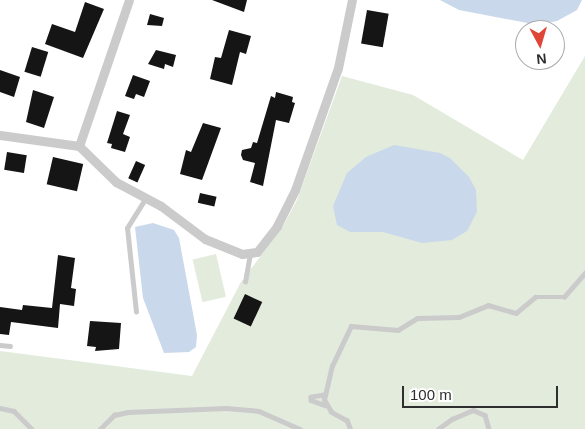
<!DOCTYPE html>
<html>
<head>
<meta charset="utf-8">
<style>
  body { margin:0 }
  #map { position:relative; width:585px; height:429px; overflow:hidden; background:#fff; font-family:Arial,sans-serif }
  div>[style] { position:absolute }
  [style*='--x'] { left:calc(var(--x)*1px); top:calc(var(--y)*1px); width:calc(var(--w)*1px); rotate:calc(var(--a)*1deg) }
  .green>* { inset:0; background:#e2ebdc; transform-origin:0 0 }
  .water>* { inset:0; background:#c9d8ea }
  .building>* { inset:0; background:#151515; transform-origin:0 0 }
  .lane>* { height:4.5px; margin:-2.25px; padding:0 2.25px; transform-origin:2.25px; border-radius:2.25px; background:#cbcbcb }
  .street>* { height:9px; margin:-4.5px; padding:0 4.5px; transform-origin:4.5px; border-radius:4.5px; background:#cbcbcb }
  span { translate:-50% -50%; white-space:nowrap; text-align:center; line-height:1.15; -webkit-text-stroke:5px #fff; paint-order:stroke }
  .north { position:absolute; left:515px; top:20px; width:50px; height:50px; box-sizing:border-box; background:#fff; border:1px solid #ababab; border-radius:50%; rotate:174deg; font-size:14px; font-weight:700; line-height:20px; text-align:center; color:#2e2e2e }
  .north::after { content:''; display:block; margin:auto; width:18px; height:22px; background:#df4637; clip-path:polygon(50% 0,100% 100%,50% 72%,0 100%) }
  .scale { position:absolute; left:402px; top:386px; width:156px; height:22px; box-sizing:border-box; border:2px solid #2e2e2e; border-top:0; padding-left:6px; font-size:15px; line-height:18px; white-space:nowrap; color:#2e2e2e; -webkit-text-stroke:4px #fff; paint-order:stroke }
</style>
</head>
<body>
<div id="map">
  <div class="green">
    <div style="clip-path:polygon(585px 56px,585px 429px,0 429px,0 351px,192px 376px,242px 280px,247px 282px,250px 270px,282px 228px,297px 200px,342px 76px,413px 95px,523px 160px)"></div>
    <div style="left:216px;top:254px;width:44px;height:24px;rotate:77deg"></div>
  </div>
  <div class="water">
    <div style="clip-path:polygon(440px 0,582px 0,577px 10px,557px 21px,538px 25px,459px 10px)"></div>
    <div style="clip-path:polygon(394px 145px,440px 153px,450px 158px,469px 177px,476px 190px,477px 212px,467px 231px,452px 240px,422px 243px,383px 232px,350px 232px,337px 225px,333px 206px,347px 173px,366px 157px)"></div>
    <div style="clip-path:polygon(153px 223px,174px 230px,179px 238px,197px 335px,196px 347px,189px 352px,164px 353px,143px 298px,135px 227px)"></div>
  </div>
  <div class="building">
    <div style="clip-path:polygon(212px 0,247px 0,244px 12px)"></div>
    <div style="clip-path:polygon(85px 2px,104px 9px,83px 58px,45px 44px,52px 24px,75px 32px)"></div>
    <div style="left:367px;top:10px;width:22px;height:34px;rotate:10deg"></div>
    <div style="clip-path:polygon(150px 14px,164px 18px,162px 26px,147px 25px)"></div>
    <div style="clip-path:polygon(229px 30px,251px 36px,246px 54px,240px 52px,232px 85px,210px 79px,215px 57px,221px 58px)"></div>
    <div style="left:32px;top:47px;width:17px;height:26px;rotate:17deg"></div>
    <div style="clip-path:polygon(156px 50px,176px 55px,173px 67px,165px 64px,164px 69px,148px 64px)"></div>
    <div style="clip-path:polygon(0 70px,20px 77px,14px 97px,0 92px)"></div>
    <div style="clip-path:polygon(133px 75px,150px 81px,144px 97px,136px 94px,134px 99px,125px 96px)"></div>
    <div style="clip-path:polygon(33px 90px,54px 97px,44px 128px,26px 122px)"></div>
    <div style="clip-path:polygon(276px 92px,293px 97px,292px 102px,295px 103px,289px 123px,276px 120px,263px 186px,250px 182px,255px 163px,243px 160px,241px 155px,242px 150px,251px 148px,253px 142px,257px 143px,271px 96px,275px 98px)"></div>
    <div style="clip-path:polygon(117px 111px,130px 115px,123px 134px,130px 137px,125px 152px,111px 148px,112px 144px,107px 143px)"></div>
    <div style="clip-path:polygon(203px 123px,221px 128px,202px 180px,180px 174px,186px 150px,191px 152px)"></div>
    <div style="left:7px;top:152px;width:20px;height:18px;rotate:9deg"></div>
    <div style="left:53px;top:157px;width:31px;height:28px;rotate:13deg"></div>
    <div style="left:136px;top:161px;width:10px;height:19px;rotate:24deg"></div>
    <div style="left:200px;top:193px;width:17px;height:10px;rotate:13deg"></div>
    <div style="clip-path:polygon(58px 255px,75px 258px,71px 288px,76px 289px,74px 306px,60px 304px,58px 328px,11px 322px,9px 335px,0 334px,0 307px,22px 310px,23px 305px,52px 308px)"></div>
    <div style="left:245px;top:294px;width:19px;height:27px;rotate:25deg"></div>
    <div style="clip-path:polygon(90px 321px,121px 323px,119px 349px,95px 351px,96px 347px,87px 346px)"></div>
  </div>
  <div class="lane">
    <div style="--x:245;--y:282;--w:28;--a:-80"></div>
    <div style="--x:136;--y:312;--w:84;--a:-96.1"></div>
    <div style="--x:127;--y:228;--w:34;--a:-58"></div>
    <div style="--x:0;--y:345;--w:10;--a:6"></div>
    <div style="--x:324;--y:395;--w:13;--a:171"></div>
    <div style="--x:311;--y:397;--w:3;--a:90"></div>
    <div style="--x:311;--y:400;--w:15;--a:20"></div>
    <div style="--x:0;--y:408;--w:14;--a:12"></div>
    <div style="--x:14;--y:411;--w:25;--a:45"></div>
    <div style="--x:100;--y:429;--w:20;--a:-45"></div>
    <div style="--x:114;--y:415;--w:14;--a:-12"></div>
    <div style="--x:128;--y:412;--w:98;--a:-2.3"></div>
    <div style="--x:226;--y:408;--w:33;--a:5"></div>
    <div style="--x:259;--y:411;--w:45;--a:23.7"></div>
    <div style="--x:350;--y:429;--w:9;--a:-111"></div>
    <div style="--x:347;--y:421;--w:18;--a:-151"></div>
    <div style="--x:331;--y:412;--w:14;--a:-120"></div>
    <div style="--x:324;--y:400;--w:35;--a:-77"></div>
    <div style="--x:332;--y:366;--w:44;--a:-64.6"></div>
    <div style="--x:351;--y:326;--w:47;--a:4.9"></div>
    <div style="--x:398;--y:330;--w:22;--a:-32"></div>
    <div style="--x:417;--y:318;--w:42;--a:-1.4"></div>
    <div style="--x:459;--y:317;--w:31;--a:-22"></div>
    <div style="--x:488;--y:305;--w:29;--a:16"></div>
    <div style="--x:516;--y:313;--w:25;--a:-40"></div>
    <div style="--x:535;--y:297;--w:29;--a:0"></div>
    <div style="--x:564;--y:297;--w:32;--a:-49"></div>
    <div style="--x:438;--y:429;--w:17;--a:-36"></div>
    <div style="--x:452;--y:419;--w:23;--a:-23"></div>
    <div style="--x:473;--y:410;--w:13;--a:23"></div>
    <div style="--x:485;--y:415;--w:15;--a:74"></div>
  </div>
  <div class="street">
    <div style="--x:0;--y:135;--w:80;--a:7.9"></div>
    <div style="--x:79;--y:146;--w:52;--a:44.2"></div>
    <div style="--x:116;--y:182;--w:51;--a:28.1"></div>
    <div style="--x:161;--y:206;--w:55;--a:36.9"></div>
    <div style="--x:205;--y:239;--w:40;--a:22"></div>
    <div style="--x:242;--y:254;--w:15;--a:-8"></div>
    <div style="--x:257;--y:252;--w:33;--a:-52"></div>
    <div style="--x:277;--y:226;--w:40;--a:-63.4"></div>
    <div style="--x:295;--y:190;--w:129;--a:-70.6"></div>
    <div style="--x:338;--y:68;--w:69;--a:-78.4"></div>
    <div style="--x:79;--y:146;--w:154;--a:-71.1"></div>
  </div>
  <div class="north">N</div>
  <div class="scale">100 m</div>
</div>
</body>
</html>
